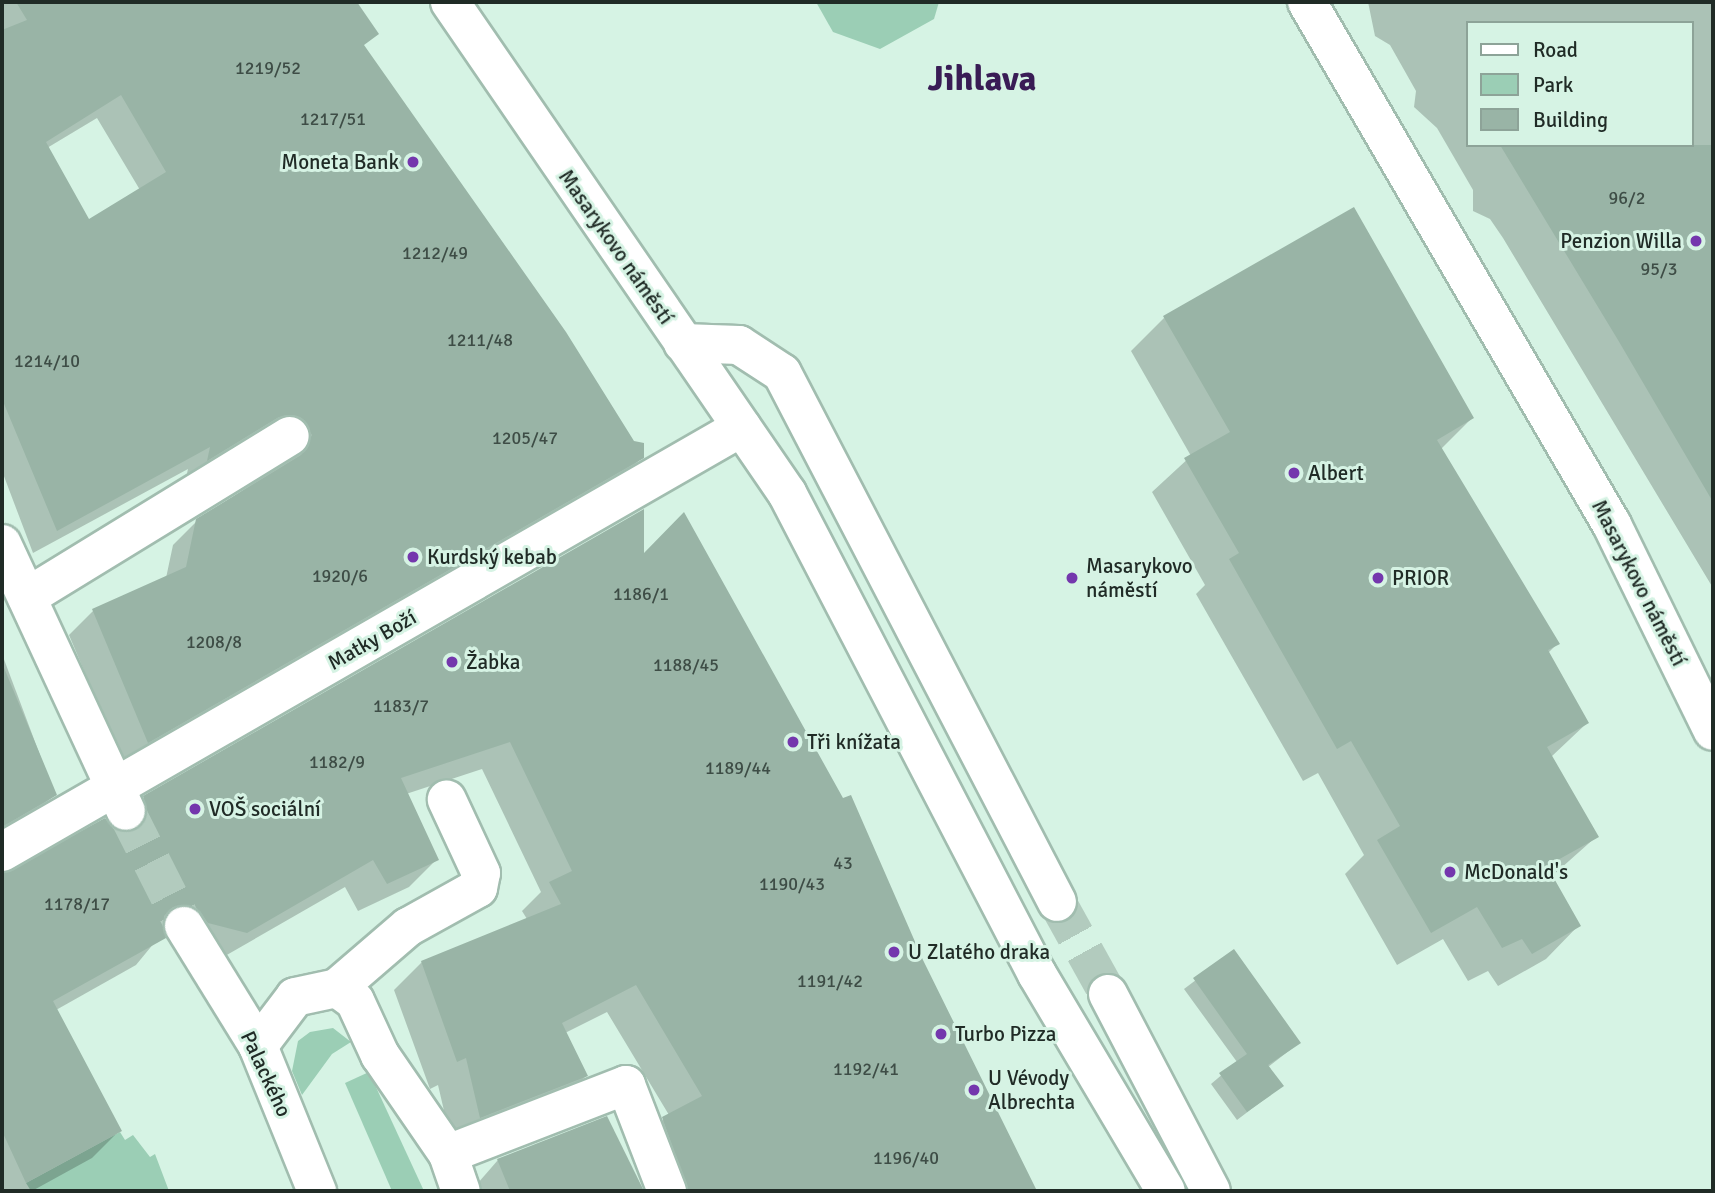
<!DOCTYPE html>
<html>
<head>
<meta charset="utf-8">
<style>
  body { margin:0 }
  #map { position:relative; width:1715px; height:1193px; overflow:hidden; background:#d6f3e4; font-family:Signika,sans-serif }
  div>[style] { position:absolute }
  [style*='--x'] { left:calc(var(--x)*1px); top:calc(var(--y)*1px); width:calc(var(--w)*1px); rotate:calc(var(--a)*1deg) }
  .green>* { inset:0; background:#9bceb5 }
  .shadow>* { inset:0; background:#0003 }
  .building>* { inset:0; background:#99b4a6 }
  .minor-tunnel>* { height:38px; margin-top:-19px; transform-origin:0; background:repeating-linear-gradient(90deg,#b2cbbe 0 38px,transparent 0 57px) }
  .roads { filter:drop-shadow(2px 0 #a1bdaf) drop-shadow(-2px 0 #a1bdaf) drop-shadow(0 2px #a1bdaf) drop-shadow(0 -2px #a1bdaf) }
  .minor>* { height:38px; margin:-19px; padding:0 19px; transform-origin:19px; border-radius:19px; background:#fff }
  .dots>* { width:19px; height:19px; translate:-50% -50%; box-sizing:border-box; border:4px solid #d6f3e4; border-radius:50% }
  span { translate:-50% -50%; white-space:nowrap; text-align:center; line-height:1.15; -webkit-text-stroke:6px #d6f3e4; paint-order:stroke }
  .number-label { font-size:18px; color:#3e4d46 }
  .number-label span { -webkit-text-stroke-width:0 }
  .poi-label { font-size:21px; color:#202b26 }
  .right { translate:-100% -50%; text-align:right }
  .left { translate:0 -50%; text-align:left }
  .street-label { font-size:21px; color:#202b26 }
  .town-label { font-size:35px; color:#391c55; font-weight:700 }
  .frame { position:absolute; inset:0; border:4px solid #202b26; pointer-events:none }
  .legend { position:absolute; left:1466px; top:21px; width:228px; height:126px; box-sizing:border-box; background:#d6f3e4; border:2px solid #8da398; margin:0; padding:9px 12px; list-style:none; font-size:21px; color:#202b26 }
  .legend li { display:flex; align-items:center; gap:14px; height:35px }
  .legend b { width:35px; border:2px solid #8da398 }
</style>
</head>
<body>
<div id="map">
  <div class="green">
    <div style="clip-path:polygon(816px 2px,939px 2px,934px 19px,880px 49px,833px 32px)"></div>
    <div style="clip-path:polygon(333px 1028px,351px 1042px,332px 1054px,302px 1095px,292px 1071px,298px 1041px,310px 1032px)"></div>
    <div style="clip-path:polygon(369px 1072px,424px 1191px,392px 1191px,345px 1083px)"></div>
    <div style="clip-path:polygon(120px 1132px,125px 1140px,133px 1135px,150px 1157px,155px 1154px,169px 1191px,31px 1191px,26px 1183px)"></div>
  </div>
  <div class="shadow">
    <div style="clip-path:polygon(evenodd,2px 2px,333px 2px,564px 333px,642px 457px,618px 482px,124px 765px,69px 635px,93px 611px,166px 578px,173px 545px,197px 521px,289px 459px,277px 440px,185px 482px,188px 469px,33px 553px,2px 471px,2px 2px,97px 118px,140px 190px,88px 221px,47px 148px,97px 118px)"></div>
    <div style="clip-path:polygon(evenodd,1368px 2px,1713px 2px,1713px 588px,1503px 238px,1490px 219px,1473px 211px,1473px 190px,1437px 128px,1414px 107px,1416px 91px,1390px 45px,1375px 36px,1368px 2px,1468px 23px,1692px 23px,1692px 145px,1468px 145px,1468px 23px)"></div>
    <div style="clip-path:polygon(1164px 318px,1472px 418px,1440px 450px,1557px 644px,1548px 653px,1587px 723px,1551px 757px,1597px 836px,1551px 877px,1579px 925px,1546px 959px,1498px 986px,1488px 971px,1468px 981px,1443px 939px,1397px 965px,1345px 874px,1364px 855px,1318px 773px,1303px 781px,1196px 594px,1205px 585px,1152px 492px,1191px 456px,1131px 351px)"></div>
    <div style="clip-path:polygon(642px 556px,921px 961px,1035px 1191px,652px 1191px,635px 1146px,669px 1115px,607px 1012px,565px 1033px,586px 1076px,558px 1104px,452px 1145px,438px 1085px,430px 1089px,394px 990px,422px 962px,527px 919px,522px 911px,541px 892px,482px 769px,406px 794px,437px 859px,409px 887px,358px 911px,345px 887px,218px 960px,180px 950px,164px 931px,136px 965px,56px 1010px,120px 1130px,92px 1158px,32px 1191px,2px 1191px,2px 873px,118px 831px,144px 798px)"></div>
    <div style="clip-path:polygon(2px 654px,55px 795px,2px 837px)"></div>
    <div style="clip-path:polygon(1233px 952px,1299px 1043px,1268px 1067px,1282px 1086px,1237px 1120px,1211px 1084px,1237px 1062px,1184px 989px)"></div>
    <div style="clip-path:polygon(606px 1118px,641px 1191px,471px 1191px,498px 1160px)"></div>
  </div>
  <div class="building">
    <div style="clip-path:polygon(evenodd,16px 2px,357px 2px,379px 34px,364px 45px,566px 332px,634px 441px,644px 443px,644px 458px,148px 743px,92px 609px,186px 567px,196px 519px,301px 455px,312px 435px,300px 417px,279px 417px,207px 461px,210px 447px,57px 531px,2px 399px,2px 30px,27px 20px,16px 2px,121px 95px,166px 172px,89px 219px,46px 142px,121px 95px)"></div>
    <div style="clip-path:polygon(1500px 145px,1713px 145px,1713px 502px,1618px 340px)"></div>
    <div style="clip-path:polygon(1354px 207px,1474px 418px,1437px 440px,1560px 644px,1548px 650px,1589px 723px,1547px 747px,1599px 837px,1547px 866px,1581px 926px,1532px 954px,1522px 939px,1502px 948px,1477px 907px,1431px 933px,1377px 840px,1400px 826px,1351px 741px,1337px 749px,1229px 559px,1239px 553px,1184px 458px,1230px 432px,1163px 316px)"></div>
    <div style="clip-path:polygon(644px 509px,644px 553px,684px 512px,843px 798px,851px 795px,923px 960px,1037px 1191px,688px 1191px,662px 1117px,702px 1096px,636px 985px,562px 1023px,588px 1076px,480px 1118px,466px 1058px,457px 1062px,421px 961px,561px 904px,549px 882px,572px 871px,510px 742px,401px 778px,439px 860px,387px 884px,373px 860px,247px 933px,208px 923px,194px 906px,173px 907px,164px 916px,166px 938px,53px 1001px,122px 1131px,26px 1183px,2px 1131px,2px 874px,105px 818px,114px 829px,136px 830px,148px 814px,143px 796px)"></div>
    <div style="clip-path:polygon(2px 663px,57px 795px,2px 827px)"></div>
    <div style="clip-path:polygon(1234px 949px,1301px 1043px,1268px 1065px,1284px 1086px,1247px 1112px,1219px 1073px,1247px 1054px,1193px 978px)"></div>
    <div style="clip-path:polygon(607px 1116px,644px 1191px,510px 1191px,497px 1159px)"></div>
  </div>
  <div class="minor-tunnel">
    <div style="--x:126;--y:811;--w:129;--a:63.2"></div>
    <div style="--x:1057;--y:902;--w:105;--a:61"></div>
  </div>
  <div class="roads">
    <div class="minor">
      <div style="--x:450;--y:2;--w:596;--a:55.54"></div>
      <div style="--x:787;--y:493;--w:542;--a:62.54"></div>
      <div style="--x:1037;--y:974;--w:252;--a:59.3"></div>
      <div style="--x:1307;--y:2;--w:605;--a:59.75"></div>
      <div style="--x:1612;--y:525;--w:229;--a:63.9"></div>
      <div style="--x:683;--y:343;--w:56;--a:2"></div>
      <div style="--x:739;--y:345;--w:51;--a:33.1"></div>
      <div style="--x:782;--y:373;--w:596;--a:62.53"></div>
      <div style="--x:2;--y:544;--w:294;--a:65.1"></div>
      <div style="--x:27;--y:597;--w:308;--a:-31.5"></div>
      <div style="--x:2;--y:852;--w:853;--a:-29.87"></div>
      <div style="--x:184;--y:926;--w:141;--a:58.3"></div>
      <div style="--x:258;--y:1046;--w:157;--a:67.9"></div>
      <div style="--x:337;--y:988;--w:94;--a:-40.7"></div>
      <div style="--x:408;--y:927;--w:80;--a:-29.1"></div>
      <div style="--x:478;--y:888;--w:15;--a:-79"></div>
      <div style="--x:481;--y:873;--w:81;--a:-115"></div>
      <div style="--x:1108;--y:994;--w:222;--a:62.4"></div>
      <div style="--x:258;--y:1046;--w:61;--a:-52.9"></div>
      <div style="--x:295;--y:997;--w:43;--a:-12.1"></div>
      <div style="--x:337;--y:988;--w:22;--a:36"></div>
      <div style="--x:355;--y:1001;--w:60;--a:65.2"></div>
      <div style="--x:380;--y:1055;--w:120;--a:55.5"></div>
      <div style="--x:448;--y:1154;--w:39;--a:71"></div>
      <div style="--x:448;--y:1154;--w:191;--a:-21.2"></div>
      <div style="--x:626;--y:1085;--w:114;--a:68.9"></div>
    </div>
  </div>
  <div class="dots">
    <div style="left:413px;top:162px;background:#7437ad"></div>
    <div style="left:1696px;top:241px;background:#7437ad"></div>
    <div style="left:1294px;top:473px;background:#7437ad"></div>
    <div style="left:413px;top:557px;background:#7437ad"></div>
    <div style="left:1072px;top:578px;background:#7437ad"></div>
    <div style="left:1378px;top:578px;background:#7437ad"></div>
    <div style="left:452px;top:662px;background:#7437ad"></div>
    <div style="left:793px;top:742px;background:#7437ad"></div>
    <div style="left:195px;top:809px;background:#7437ad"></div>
    <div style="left:1450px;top:872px;background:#7437ad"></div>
    <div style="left:894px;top:952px;background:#7437ad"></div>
    <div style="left:941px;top:1034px;background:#7437ad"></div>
    <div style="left:974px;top:1090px;background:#7437ad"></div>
  </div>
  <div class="number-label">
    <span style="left:268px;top:68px">1219/52</span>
    <span style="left:333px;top:119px">1217/51</span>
    <span style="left:1627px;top:198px">96/2</span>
    <span style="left:435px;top:253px">1212/49</span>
    <span style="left:1659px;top:269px">95/3</span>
    <span style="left:480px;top:340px">1211/48</span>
    <span style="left:47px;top:361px">1214/10</span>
    <span style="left:525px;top:438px">1205/47</span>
    <span style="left:340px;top:576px">1920/6</span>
    <span style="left:641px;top:594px">1186/1</span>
    <span style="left:214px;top:642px">1208/8</span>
    <span style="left:686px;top:665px">1188/45</span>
    <span style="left:401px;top:706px">1183/7</span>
    <span style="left:337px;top:762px">1182/9</span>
    <span style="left:738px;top:768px">1189/44</span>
    <span style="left:843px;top:863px">43</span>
    <span style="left:792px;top:884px">1190/43</span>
    <span style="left:77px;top:904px">1178/17</span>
    <span style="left:830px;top:981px">1191/42</span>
    <span style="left:866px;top:1069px">1192/41</span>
    <span style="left:906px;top:1158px">1196/40</span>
  </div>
  <div class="poi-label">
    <span class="right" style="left:399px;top:162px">Moneta Bank</span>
    <span class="right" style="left:1682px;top:241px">Penzion Willa</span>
    <span class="left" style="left:1308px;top:473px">Albert</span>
    <span class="left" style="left:427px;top:557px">Kurdský kebab</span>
    <span class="left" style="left:1086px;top:578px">Masarykovo<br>náměstí</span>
    <span class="left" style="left:1392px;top:578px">PRIOR</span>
    <span class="left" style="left:466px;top:662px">Žabka</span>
    <span class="left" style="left:807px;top:742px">Tři knížata</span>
    <span class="left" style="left:209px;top:809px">VOŠ sociální</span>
    <span class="left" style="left:1464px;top:872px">McDonald's</span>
    <span class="left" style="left:908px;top:952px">U Zlatého draka</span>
    <span class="left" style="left:955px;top:1034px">Turbo Pizza</span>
    <span class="left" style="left:988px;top:1090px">U Vévody<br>Albrechta</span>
  </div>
  <div class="street-label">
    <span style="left:616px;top:247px;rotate:55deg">Masarykovo náměstí</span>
    <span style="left:1639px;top:583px;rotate:63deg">Masarykovo náměstí</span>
    <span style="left:372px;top:640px;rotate:-30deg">Matky Boží</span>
    <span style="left:266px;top:1074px;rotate:65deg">Palackého</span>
  </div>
  <div class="town-label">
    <span style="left:982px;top:79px">Jihlava</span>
  </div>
  <div class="frame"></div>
  <ul class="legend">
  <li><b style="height:9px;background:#fff"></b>Road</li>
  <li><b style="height:19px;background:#9bceb5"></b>Park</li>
  <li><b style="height:19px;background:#99b4a6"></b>Building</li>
  </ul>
</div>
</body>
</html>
